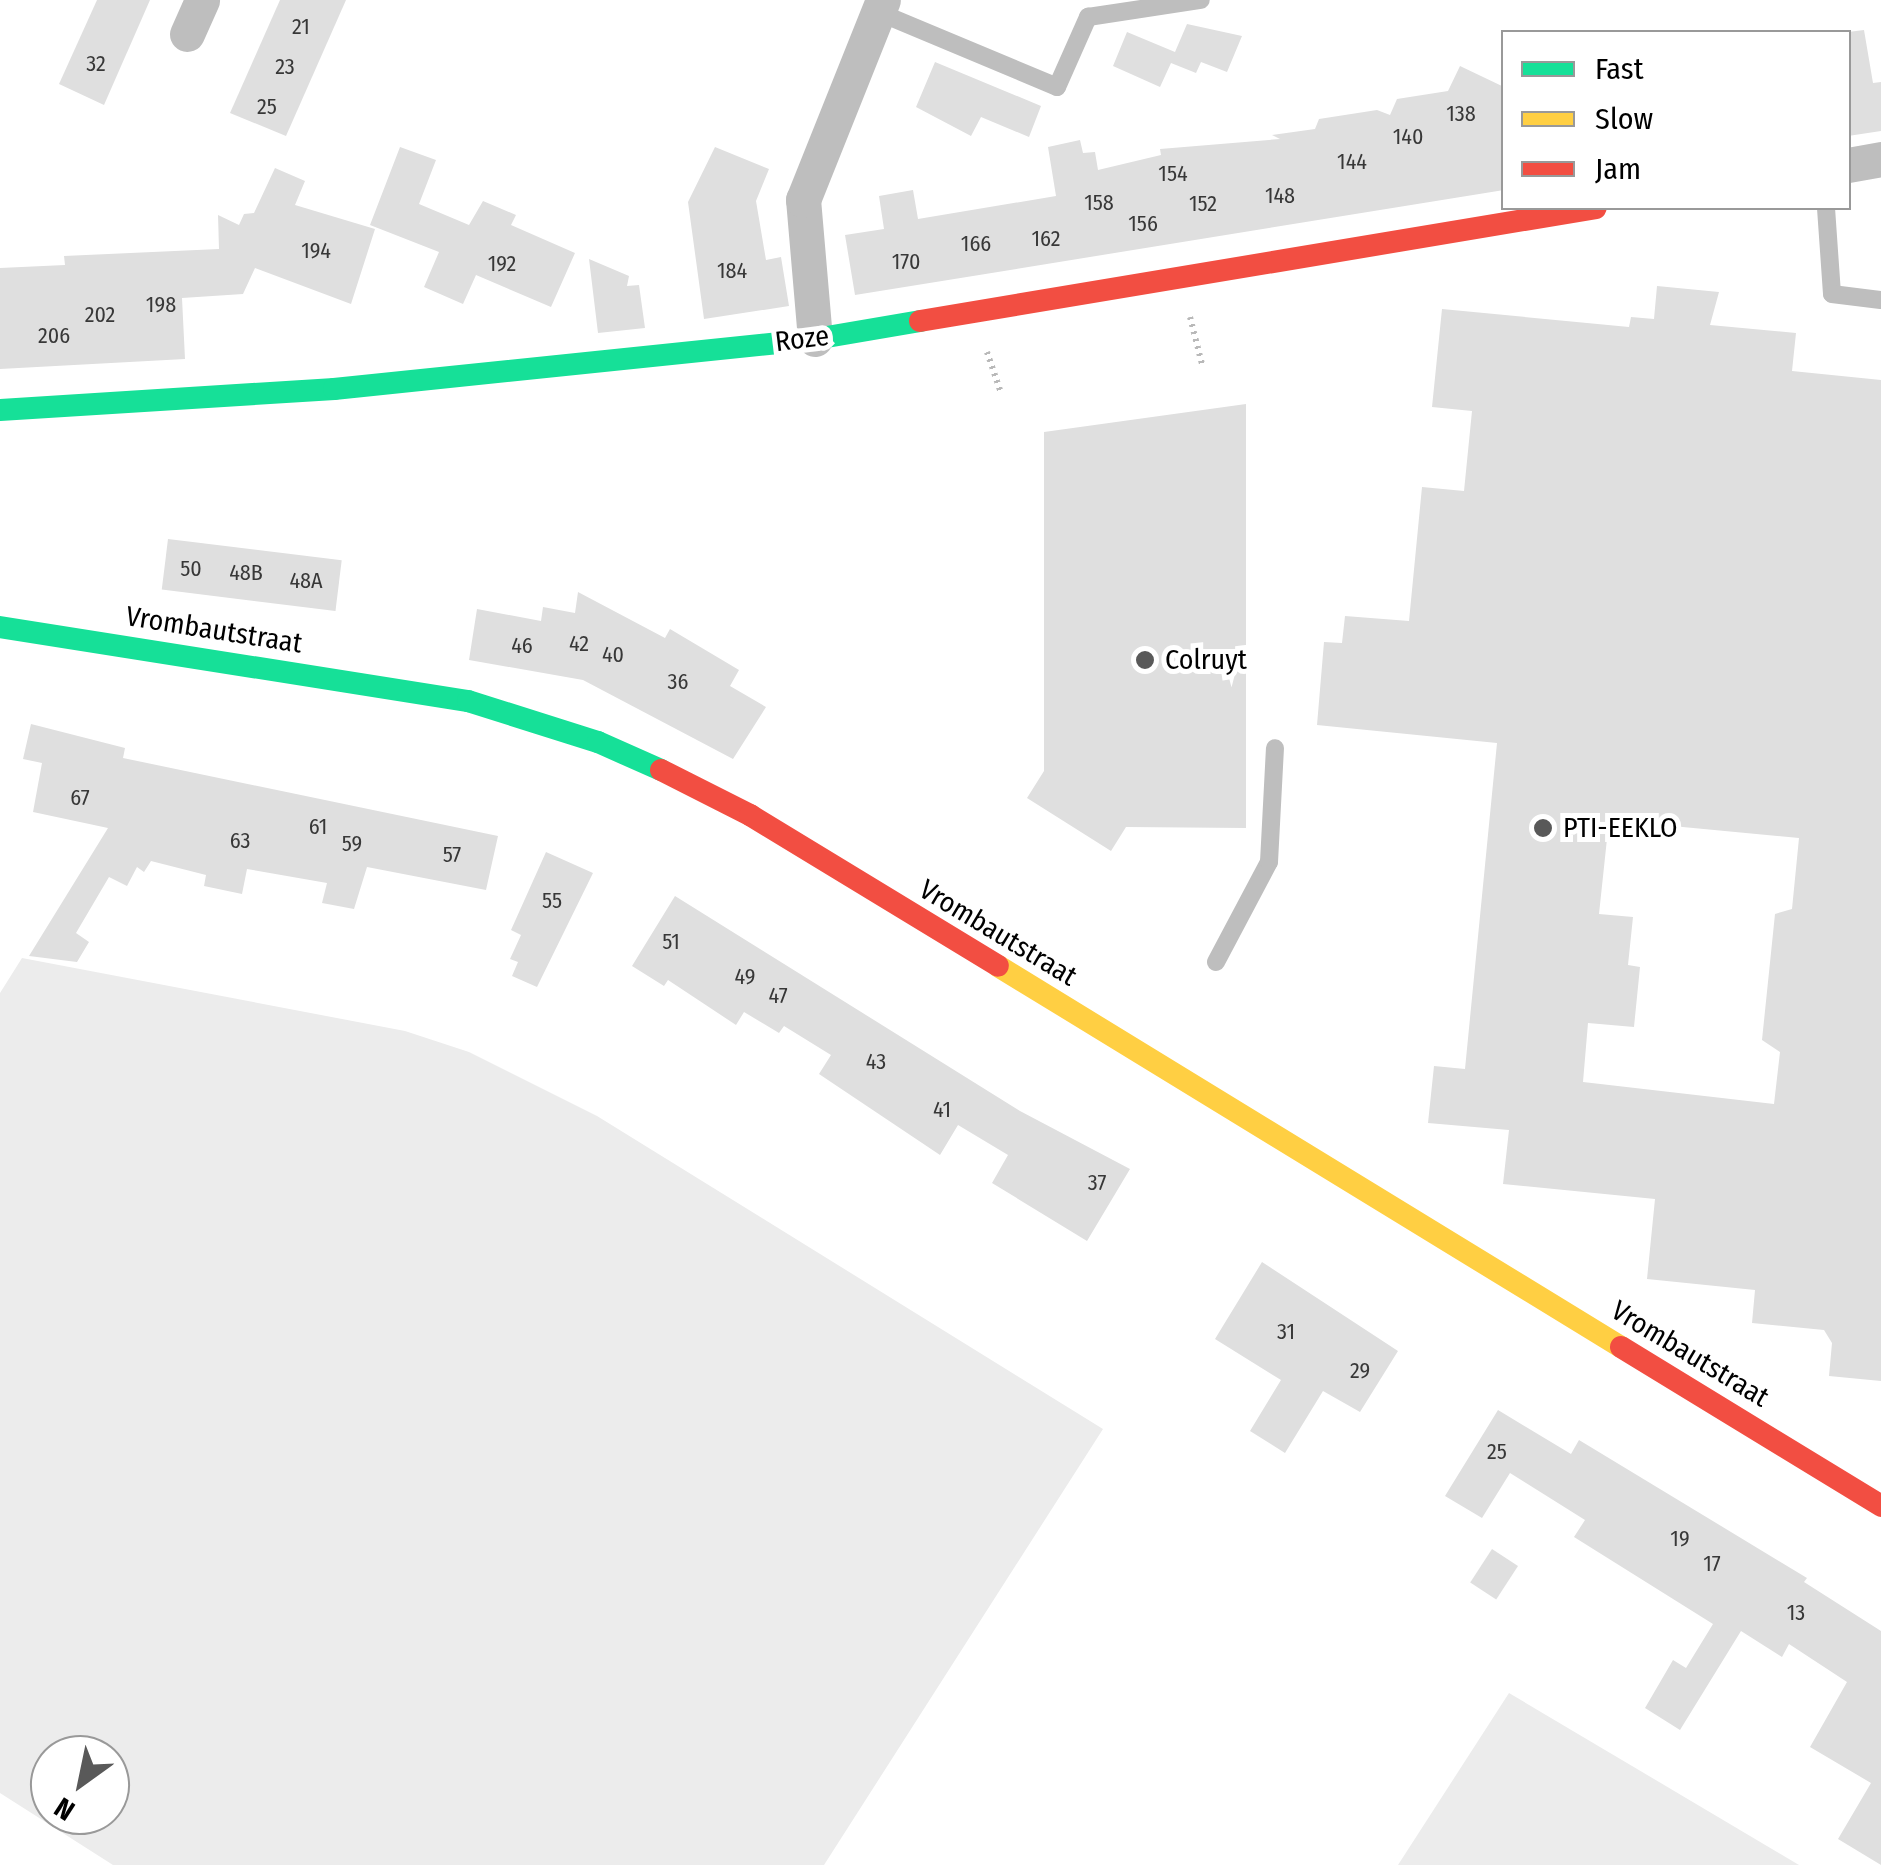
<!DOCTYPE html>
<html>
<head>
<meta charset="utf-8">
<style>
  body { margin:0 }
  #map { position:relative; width:1881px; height:1865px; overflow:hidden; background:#fff; font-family:"Fira Sans Condensed",sans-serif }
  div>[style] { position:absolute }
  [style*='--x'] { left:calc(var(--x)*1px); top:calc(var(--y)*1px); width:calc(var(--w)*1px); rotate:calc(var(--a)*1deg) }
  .green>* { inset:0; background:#ececec }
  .building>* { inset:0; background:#dfdfdf; transform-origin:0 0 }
  .path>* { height:6px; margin-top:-3px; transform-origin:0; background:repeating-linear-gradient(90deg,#b9b9b9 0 2.5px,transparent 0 7.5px) }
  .lane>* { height:18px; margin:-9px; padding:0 9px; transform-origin:9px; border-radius:9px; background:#bebebe }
  .street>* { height:35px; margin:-17.5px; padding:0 17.5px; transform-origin:17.5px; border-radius:17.5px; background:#bebebe }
  .fast>* { height:22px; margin:-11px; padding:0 11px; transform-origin:11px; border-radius:11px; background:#16e098 }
  .slow>* { height:22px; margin:-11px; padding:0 11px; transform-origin:11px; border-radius:11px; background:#ffcf43 }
  .jam>* { height:22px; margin:-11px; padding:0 11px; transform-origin:11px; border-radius:11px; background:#f24e42 }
  .dots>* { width:28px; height:28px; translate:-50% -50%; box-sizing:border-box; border:5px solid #fff; border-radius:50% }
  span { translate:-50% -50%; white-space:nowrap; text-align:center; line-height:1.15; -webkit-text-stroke:10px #fff; paint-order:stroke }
  .number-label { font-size:22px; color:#383838 }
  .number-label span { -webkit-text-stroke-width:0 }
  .street-label { font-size:28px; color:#000 }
  .poi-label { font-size:28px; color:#000 }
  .left { translate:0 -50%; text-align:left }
  .legend { position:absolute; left:1501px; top:30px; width:350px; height:180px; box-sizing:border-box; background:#fff; border:2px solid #999; margin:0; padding:12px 18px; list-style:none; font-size:30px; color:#000 }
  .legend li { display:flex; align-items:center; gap:20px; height:50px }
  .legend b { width:50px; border:2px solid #999 }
  .north { position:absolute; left:30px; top:1735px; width:100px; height:100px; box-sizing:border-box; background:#fff; border:2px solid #999; border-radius:50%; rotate:213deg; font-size:28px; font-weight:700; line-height:40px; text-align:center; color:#000 }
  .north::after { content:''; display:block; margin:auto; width:35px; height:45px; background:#595959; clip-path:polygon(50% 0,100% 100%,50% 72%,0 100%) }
</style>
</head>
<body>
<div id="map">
  <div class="green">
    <div style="clip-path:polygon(evenodd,22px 958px,405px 1031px,469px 1052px,597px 1116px,1103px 1429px,824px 1865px,113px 1865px,0 1793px,0 993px,22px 958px,50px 1755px,110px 1755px,110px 1815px,50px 1815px,50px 1755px)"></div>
    <div style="clip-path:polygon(1509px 1693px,1799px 1865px,1398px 1865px)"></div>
  </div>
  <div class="building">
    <div style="clip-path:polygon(97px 0,150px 0,104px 105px,59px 84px)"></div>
    <div style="clip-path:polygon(280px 0,346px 0,286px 136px,230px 113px)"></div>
    <div style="clip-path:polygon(1187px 24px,1242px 36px,1227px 72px,1201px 62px,1196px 73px,1171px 63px,1160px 87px,1113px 66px,1127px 32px,1175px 52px)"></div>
    <div style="clip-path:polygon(1864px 30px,1873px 83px,1881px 82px,1881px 131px,1848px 136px,1848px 32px)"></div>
    <div style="clip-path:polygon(935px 62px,1041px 106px,1029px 137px,981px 117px,971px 136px,916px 107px)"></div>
    <div style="clip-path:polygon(1460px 66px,1504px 87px,1504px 190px,855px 295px,845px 235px,884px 229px,879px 196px,913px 190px,918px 219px,1056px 196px,1048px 147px,1080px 140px,1083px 153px,1095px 152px,1098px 170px,1161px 155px,1160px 149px,1280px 139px,1272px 135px,1315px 129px,1319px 119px,1377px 110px,1390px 115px,1397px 99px,1448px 91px)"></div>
    <div style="clip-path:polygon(400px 147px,436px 160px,419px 204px,469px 225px,483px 201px,516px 215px,511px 225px,575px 253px,551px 307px,476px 275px,463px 304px,424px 287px,439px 252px,370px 225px)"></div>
    <div style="clip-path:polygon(715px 147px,769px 169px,756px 201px,766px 260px,781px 257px,789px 306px,704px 319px,688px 202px)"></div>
    <div style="clip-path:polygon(275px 168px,305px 181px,295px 205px,375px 229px,351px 304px,255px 268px,243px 294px,182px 298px,185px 359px,0 369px,0 268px,65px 265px,64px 256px,219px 249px,218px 215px,239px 225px,244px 214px,254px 213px)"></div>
    <div style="clip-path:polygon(589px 259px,629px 276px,627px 286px,639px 285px,645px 328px,598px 333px)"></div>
    <div style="clip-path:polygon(evenodd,1657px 286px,1719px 292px,1710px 325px,1796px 333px,1792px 371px,1881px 380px,1881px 1381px,1829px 1376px,1832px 1343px,1824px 1330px,1752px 1323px,1755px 1290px,1647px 1279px,1655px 1199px,1503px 1184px,1509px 1130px,1428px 1123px,1434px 1066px,1465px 1069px,1497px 743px,1317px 725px,1324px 642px,1342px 643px,1345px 616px,1409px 621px,1422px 487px,1464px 491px,1472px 411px,1432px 407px,1442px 309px,1629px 327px,1631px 317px,1654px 319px,1657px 286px,1609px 820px,1799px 838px,1792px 909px,1775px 914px,1762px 1040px,1780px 1052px,1774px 1104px,1583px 1082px,1588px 1023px,1634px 1027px,1640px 967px,1628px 965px,1633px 917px,1599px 914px,1609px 820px)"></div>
    <div style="clip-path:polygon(1246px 404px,1246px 828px,1126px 827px,1111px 851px,1027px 798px,1044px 771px,1044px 432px)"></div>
    <div style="left:168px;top:539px;width:175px;height:51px;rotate:7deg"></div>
    <div style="clip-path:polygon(578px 592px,665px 638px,670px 629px,739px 670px,730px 686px,766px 707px,733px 759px,583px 680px,469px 660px,477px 609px,541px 621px,543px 607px,575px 613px)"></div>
    <div style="clip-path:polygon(31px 724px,125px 748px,123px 758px,498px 836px,486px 890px,367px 867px,354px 909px,322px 903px,327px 883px,247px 869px,242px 894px,204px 886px,206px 875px,151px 861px,144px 872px,137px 867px,127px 886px,109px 877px,76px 933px,89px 942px,77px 962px,29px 956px,108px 828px,33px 812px,42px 763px,23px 759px)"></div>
    <div style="clip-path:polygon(546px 852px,593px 873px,537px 987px,512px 976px,518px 962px,510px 959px,521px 935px,511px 930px)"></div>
    <div style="clip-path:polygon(675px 896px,1020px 1111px,1130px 1169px,1087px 1241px,992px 1183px,1008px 1155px,958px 1125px,940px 1155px,819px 1074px,831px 1055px,784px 1026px,779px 1033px,744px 1012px,736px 1025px,668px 980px,664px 986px,632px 966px)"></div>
    <div style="clip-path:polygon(1262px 1262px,1398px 1351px,1360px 1412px,1323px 1391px,1285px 1453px,1250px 1431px,1281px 1380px,1215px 1339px)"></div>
    <div style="clip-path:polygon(1498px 1410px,1571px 1454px,1579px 1440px,1807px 1578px,1804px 1582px,1881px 1631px,1881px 1865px,1838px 1839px,1871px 1783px,1810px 1747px,1847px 1682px,1789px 1644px,1782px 1657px,1741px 1631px,1680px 1730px,1645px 1708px,1673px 1660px,1686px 1668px,1713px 1624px,1574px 1537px,1585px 1520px,1510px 1473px,1482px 1518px,1445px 1496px)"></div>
    <div style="left:1492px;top:1549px;width:31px;height:40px;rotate:33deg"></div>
  </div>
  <div class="path">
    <div style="--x:1190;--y:317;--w:49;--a:75.7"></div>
    <div style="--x:987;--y:352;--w:43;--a:71.1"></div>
  </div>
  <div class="lane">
    <div style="--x:878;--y:12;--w:194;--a:22.7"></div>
    <div style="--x:1057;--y:87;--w:77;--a:-66.1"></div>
    <div style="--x:1088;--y:17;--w:114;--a:-8.6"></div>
    <div style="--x:1826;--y:208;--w:86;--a:86"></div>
    <div style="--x:1832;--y:294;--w:49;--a:7"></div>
    <div style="--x:1216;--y:962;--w:113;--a:-62.1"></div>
    <div style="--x:1269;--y:862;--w:114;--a:-87"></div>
  </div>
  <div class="street">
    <div style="--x:187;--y:34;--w:37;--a:-66"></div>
    <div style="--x:1848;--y:165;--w:34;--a:-10"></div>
    <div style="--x:815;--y:339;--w:140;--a:-94.9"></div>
    <div style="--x:803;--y:200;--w:215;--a:-68.2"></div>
  </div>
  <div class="fast">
    <div style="--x:0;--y:410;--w:335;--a:-3.6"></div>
    <div style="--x:334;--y:389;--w:484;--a:-5.9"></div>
    <div style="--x:815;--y:339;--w:107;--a:-9.7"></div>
    <div style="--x:0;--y:627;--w:474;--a:9"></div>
    <div style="--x:468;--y:701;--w:136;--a:17.5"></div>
    <div style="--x:598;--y:742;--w:69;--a:24"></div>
  </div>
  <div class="slow">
    <div style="--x:998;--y:966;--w:730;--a:31.45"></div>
  </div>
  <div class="jam">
    <div style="--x:920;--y:321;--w:685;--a:-9.49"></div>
    <div style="--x:661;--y:770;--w:100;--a:26.8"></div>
    <div style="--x:750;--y:815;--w:290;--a:31.3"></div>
    <div style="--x:1621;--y:1347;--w:305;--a:31.4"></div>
  </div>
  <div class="dots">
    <div style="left:1145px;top:660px;background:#595959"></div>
    <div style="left:1543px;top:828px;background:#595959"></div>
  </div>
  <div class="number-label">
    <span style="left:301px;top:27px">21</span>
    <span style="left:96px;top:64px">32</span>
    <span style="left:285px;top:67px">23</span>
    <span style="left:267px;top:107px">25</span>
    <span style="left:1461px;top:114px">138</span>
    <span style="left:1408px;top:137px">140</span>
    <span style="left:1352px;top:162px">144</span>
    <span style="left:1173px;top:174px">154</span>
    <span style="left:1280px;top:196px">148</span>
    <span style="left:1099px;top:203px">158</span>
    <span style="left:1203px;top:204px">152</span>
    <span style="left:1143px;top:224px">156</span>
    <span style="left:1046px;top:239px">162</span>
    <span style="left:976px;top:244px">166</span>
    <span style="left:316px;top:251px">194</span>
    <span style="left:906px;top:262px">170</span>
    <span style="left:502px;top:264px">192</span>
    <span style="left:732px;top:271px">184</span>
    <span style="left:161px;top:305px">198</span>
    <span style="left:100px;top:315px">202</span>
    <span style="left:54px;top:336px">206</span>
    <span style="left:191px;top:569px">50</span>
    <span style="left:246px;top:573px">48B</span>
    <span style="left:306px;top:581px">48A</span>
    <span style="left:579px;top:644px">42</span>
    <span style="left:522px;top:646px">46</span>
    <span style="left:613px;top:655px">40</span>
    <span style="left:678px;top:682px">36</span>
    <span style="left:80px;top:798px">67</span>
    <span style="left:318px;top:827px">61</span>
    <span style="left:240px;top:841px">63</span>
    <span style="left:352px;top:844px">59</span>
    <span style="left:452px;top:855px">57</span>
    <span style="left:552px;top:901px">55</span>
    <span style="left:671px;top:942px">51</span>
    <span style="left:745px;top:977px">49</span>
    <span style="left:778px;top:996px">47</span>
    <span style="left:876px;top:1062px">43</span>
    <span style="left:942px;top:1110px">41</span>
    <span style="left:1097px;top:1183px">37</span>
    <span style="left:1286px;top:1332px">31</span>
    <span style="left:1360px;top:1371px">29</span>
    <span style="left:1497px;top:1452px">25</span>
    <span style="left:1680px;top:1539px">19</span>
    <span style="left:1712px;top:1564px">17</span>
    <span style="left:1796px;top:1613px">13</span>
  </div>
  <div class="street-label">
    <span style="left:802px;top:339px;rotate:-7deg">Roze</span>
    <span style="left:214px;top:630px;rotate:9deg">Vrombautstraat</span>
    <span style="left:998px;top:933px;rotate:31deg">Vrombautstraat</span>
    <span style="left:1690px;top:1354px;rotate:31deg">Vrombautstraat</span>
  </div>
  <div class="poi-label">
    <span class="left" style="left:1165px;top:660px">Colruyt</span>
    <span class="left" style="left:1563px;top:828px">PTI-EEKLO</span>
  </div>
  <ul class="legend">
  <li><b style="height:12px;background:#16e098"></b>Fast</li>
  <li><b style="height:12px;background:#ffcf43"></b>Slow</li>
  <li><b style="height:12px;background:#f24e42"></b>Jam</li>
  </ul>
  <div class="north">N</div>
</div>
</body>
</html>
